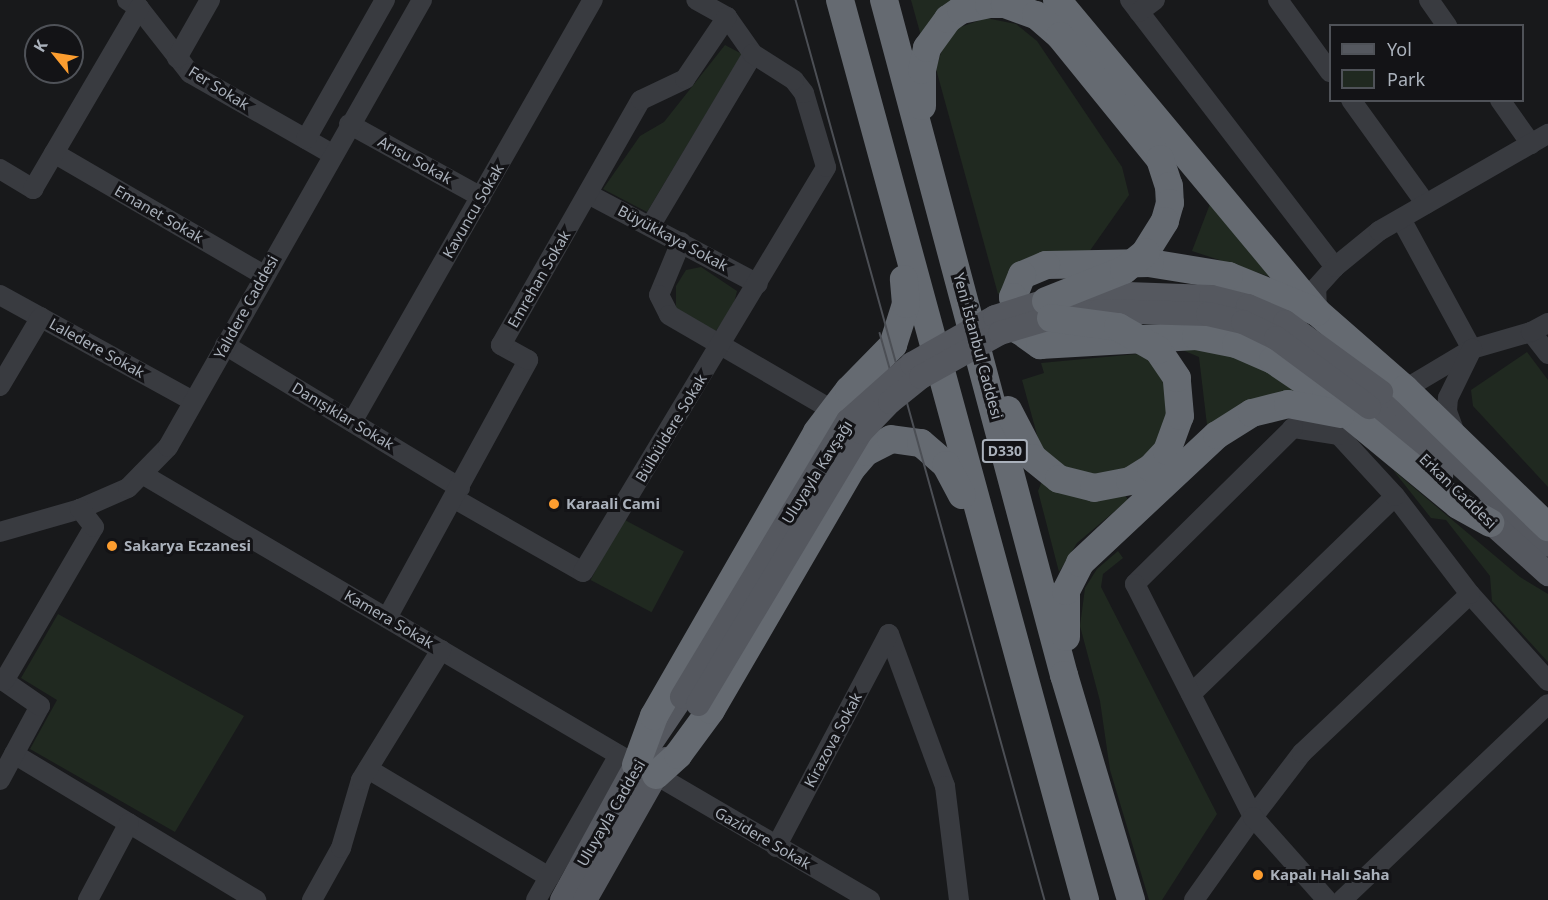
<!DOCTYPE html>
<html>
<head>
<meta charset="utf-8">
<style>
  body { margin:0 }
  #map { position:relative; width:1548px; height:900px; overflow:hidden; background:#18191b; font-family:"Noto Sans",sans-serif }
  div>[style] { position:absolute }
  [style*='--x'] { left:calc(var(--x)*1px); top:calc(var(--y)*1px); width:calc(var(--w)*1px); rotate:calc(var(--a)*1deg) }
  .green>* { inset:0; background:#202920; transform-origin:0 0 }
  .minor>* { height:20px; margin:-10px; padding:0 10px; transform-origin:10px; border-radius:10px; background:#393b40 }
  .major>* { height:24px; margin:-12px; padding:0 12px; transform-origin:12px; border-radius:12px; background:#55585f }
  .highway>* { height:28px; margin:-14px; padding:0 14px; transform-origin:14px; border-radius:14px; background:#656a71 }
  .tram>* { height:1.5px; margin:-0.75px; padding:0 0.75px; transform-origin:0.75px; border-radius:0.75px; background:#4c4f55 }
  .major-bridge>* { height:24px; margin:-12px; padding:0 12px; transform-origin:12px; border-radius:12px; background:#55585f }
  .highway-bridge>* { height:28px; margin:-14px; padding:0 14px; transform-origin:14px; border-radius:14px; background:#656a71 }
  .dots>* { width:16px; height:16px; translate:-50% -50%; box-sizing:border-box; border:3px solid #131316; border-radius:50% }
  span { translate:-50% -50%; white-space:nowrap; text-align:center; line-height:1.15; -webkit-text-stroke:6px #131316; paint-order:stroke }
  .shield-label span { padding:2px 4px; background:#131316; border:2px solid; border-radius:4px; -webkit-text-stroke-width:0 }
  .shield-label { font-size:14px; color:#aab1bb; font-weight:700 }
  .street-label { font-size:15px; color:#aab1bb }
  .poi-label { font-size:15px; color:#aab1bb; font-weight:700 }
  .left { translate:0 -50%; text-align:left }
  .legend { position:absolute; left:1329px; top:24px; width:195px; height:78px; box-sizing:border-box; background:#131316; border:2px solid #4f5258; margin:0; padding:8px 10px; list-style:none; font-size:18px; color:#aab1bb }
  .legend li { display:flex; align-items:center; gap:12px; height:30px }
  .legend b { width:30px; border:2px solid #4f5258 }
  .north { position:absolute; left:24px; top:24px; width:60px; height:60px; box-sizing:border-box; background:#131316; border:2px solid #4f5258; border-radius:50%; rotate:300deg; font-size:16px; font-weight:700; line-height:24px; text-align:center; color:#aab1bb }
  .north::after { content:''; display:block; margin:auto; width:21px; height:27px; background:#fc9d2f; clip-path:polygon(50% 0,100% 100%,50% 72%,0 100%) }
</style>
</head>
<body>
<div id="map">
  <div class="green">
    <div style="clip-path:polygon(911px 0,962px 0,921px 36px)"></div>
    <div style="clip-path:polygon(986px 18px,1016px 24px,1037px 41px,1122px 167px,1129px 195px,1089px 252px,998px 294px,936px 69px,943px 46px,958px 28px)"></div>
    <div style="clip-path:polygon(725px 45px,742px 54px,647px 212px,603px 189px,640px 136px,664px 122px)"></div>
    <div style="clip-path:polygon(1210px 204px,1271px 277px,1192px 251px)"></div>
    <div style="clip-path:polygon(701px 267px,737px 291px,733px 307px,715px 332px,676px 309px,676px 286px,686px 270px)"></div>
    <div style="clip-path:polygon(1173px 346px,1232px 354px,1300px 388px,1207px 425px,1199px 357px)"></div>
    <div style="clip-path:polygon(1527px 352px,1548px 380px,1548px 487px,1473px 406px,1471px 390px)"></div>
    <div style="clip-path:polygon(1148px 353px,1171px 397px,1160px 445px,1111px 478px,1069px 471px,1042px 453px,1022px 380px,1044px 373px,1041px 363px)"></div>
    <div style="clip-path:polygon(1393px 470px,1520px 577px,1548px 594px,1548px 662px,1492px 601px,1490px 576px,1446px 520px,1431px 518px)"></div>
    <div style="clip-path:polygon(1042px 481px,1125px 495px,1128px 500px,1077px 543px,1059px 572px,1038px 491px)"></div>
    <div style="left:623px;top:519px;width:69px;height:69px;rotate:28deg"></div>
    <div style="clip-path:polygon(1118px 551px,1123px 558px,1103px 574px,1101px 587px,1217px 814px,1162px 900px,1149px 900px,1110px 770px,1100px 701px,1080px 626px,1085px 588px,1097px 569px)"></div>
    <div style="clip-path:polygon(58px 614px,244px 716px,175px 832px,30px 749px,57px 700px,21px 678px)"></div>
  </div>
  <div class="minor">
    <div style="--x:127;--y:0;--w:14;--a:34"></div>
    <div style="--x:139;--y:8;--w:83;--a:51.9"></div>
    <div style="--x:190;--y:73;--w:163;--a:29.7"></div>
    <div style="--x:1130;--y:0;--w:337;--a:52.5"></div>
    <div style="--x:1278;--y:0;--w:89;--a:54.2"></div>
    <div style="--x:1429;--y:0;--w:32;--a:55"></div>
    <div style="--x:1139;--y:12;--w:20;--a:-37"></div>
    <div style="--x:177;--y:58;--w:67;--a:-60.4"></div>
    <div style="--x:1351;--y:100;--w:128;--a:54.2"></div>
    <div style="--x:1500;--y:100;--w:54;--a:54.8"></div>
    <div style="--x:349;--y:124;--w:151;--a:28.9"></div>
    <div style="--x:306;--y:139;--w:160;--a:-60.4"></div>
    <div style="--x:54;--y:153;--w:243;--a:30.2"></div>
    <div style="--x:0;--y:169;--w:39;--a:31"></div>
    <div style="--x:33;--y:189;--w:210;--a:-59.6"></div>
    <div style="--x:588;--y:194;--w:192;--a:27.9"></div>
    <div style="--x:1401;--y:219;--w:148;--a:61.4"></div>
    <div style="--x:651;--y:225;--w:199;--a:-59.2"></div>
    <div style="--x:753;--y:54;--w:45;--a:-125.1"></div>
    <div style="--x:727;--y:17;--w:35;--a:-151"></div>
    <div style="--x:681;--y:242;--w:57;--a:112.5"></div>
    <div style="--x:659;--y:295;--w:22;--a:63"></div>
    <div style="--x:669;--y:315;--w:189;--a:30.2"></div>
    <div style="--x:0;--y:295;--w:220;--a:28.8"></div>
    <div style="--x:1317;--y:312;--w:24;--a:-92"></div>
    <div style="--x:1316;--y:288;--w:28;--a:-48"></div>
    <div style="--x:1335;--y:267;--w:57;--a:-39.3"></div>
    <div style="--x:1379;--y:231;--w:195;--a:-29.9"></div>
    <div style="--x:1531;--y:332;--w:28;--a:52"></div>
    <div style="--x:225;--y:345;--w:275;--a:31.3"></div>
    <div style="--x:0;--y:386;--w:80;--a:-59.3"></div>
    <div style="--x:1405;--y:389;--w:78;--a:-30.8"></div>
    <div style="--x:1472;--y:349;--w:61;--a:-16.1"></div>
    <div style="--x:1531;--y:332;--w:19;--a:-28"></div>
    <div style="--x:352;--y:422;--w:486;--a:-60.3"></div>
    <div style="--x:1456;--y:436;--w:27;--a:-110"></div>
    <div style="--x:1447;--y:411;--w:13;--a:-86"></div>
    <div style="--x:1448;--y:398;--w:55;--a:-63.9"></div>
    <div style="--x:142;--y:474;--w:573;--a:30.5"></div>
    <div style="--x:455;--y:499;--w:147;--a:29.7"></div>
    <div style="--x:583;--y:572;--w:472;--a:-59"></div>
    <div style="--x:826;--y:167;--w:77;--a:-106.6"></div>
    <div style="--x:804;--y:93;--w:16;--a:-128"></div>
    <div style="--x:794;--y:80;--w:49;--a:-147.6"></div>
    <div style="--x:0;--y:532;--w:83;--a:-16"></div>
    <div style="--x:80;--y:509;--w:52;--a:-23.6"></div>
    <div style="--x:128;--y:488;--w:57;--a:-45.7"></div>
    <div style="--x:168;--y:447;--w:514;--a:-60.39"></div>
    <div style="--x:1470;--y:594;--w:117;--a:48.1"></div>
    <div style="--x:387;--y:618;--w:294;--a:-61.3"></div>
    <div style="--x:528;--y:360;--w:31;--a:-151"></div>
    <div style="--x:501;--y:345;--w:282;--a:-60.3"></div>
    <div style="--x:641;--y:100;--w:49;--a:-25.5"></div>
    <div style="--x:685;--y:79;--w:75;--a:-55.9"></div>
    <div style="--x:889;--y:634;--w:162;--a:69.8"></div>
    <div style="--x:945;--y:786;--w:115;--a:83"></div>
    <div style="--x:1191;--y:694;--w:284;--a:-44.1"></div>
    <div style="--x:14;--y:754;--w:283;--a:31.1"></div>
    <div style="--x:368;--y:769;--w:211;--a:30.8"></div>
    <div style="--x:656;--y:775;--w:248;--a:30.3"></div>
    <div style="--x:0;--y:780;--w:84;--a:-61.6"></div>
    <div style="--x:40;--y:706;--w:44;--a:-145.2"></div>
    <div style="--x:4;--y:681;--w:178;--a:-59.7"></div>
    <div style="--x:94;--y:527;--w:23;--a:-128"></div>
    <div style="--x:776;--y:847;--w:241;--a:-62.1"></div>
    <div style="--x:88;--y:900;--w:87;--a:-62"></div>
    <div style="--x:312;--y:900;--w:60;--a:-60.9"></div>
    <div style="--x:341;--y:848;--w:71;--a:-73.6"></div>
    <div style="--x:361;--y:780;--w:153;--a:-58.4"></div>
    <div style="--x:536;--y:900;--w:167;--a:-60.2"></div>
    <div style="--x:1194;--y:900;--w:102;--a:-54.6"></div>
    <div style="--x:1253;--y:817;--w:81;--a:-52.6"></div>
    <div style="--x:1302;--y:753;--w:231;--a:-43.4"></div>
    <div style="--x:1470;--y:594;--w:123;--a:-127.4"></div>
    <div style="--x:1395;--y:496;--w:83;--a:-132.6"></div>
    <div style="--x:1339;--y:435;--w:47;--a:-171.3"></div>
    <div style="--x:1293;--y:428;--w:222;--a:135.4"></div>
    <div style="--x:1135;--y:584;--w:261;--a:63.1"></div>
    <div style="--x:1253;--y:817;--w:111;--a:48.3"></div>
    <div style="--x:1342;--y:900;--w:284;--a:-43.6"></div>
  </div>
  <div class="major">
    <div style="--x:1381;--y:392;--w:226;--a:42.5"></div>
    <div style="--x:1369;--y:407;--w:100;--a:43.8"></div>
    <div style="--x:1477;--y:510;--w:96;--a:42"></div>
    <div style="--x:562;--y:900;--w:154;--a:-61.3"></div>
    <div style="--x:636;--y:765;--w:82;--a:-55.9"></div>
    <div style="--x:585;--y:900;--w:162;--a:-60.4"></div>
  </div>
  <div class="highway">
    <div style="--x:840;--y:0;--w:933;--a:74.77"></div>
    <div style="--x:884;--y:0;--w:699;--a:75.07"></div>
    <div style="--x:1064;--y:675;--w:235;--a:73.4"></div>
    <div style="--x:1057;--y:0;--w:406;--a:50.2"></div>
    <div style="--x:1317;--y:312;--w:117;--a:41.2"></div>
    <div style="--x:1405;--y:389;--w:199;--a:44"></div>
    <div style="--x:922;--y:106;--w:36;--a:-90"></div>
    <div style="--x:922;--y:70;--w:23;--a:-77"></div>
    <div style="--x:927;--y:48;--w:36;--a:-54"></div>
    <div style="--x:948;--y:19;--w:16;--a:-35"></div>
    <div style="--x:961;--y:10;--w:29;--a:-12"></div>
    <div style="--x:989;--y:4;--w:16;--a:0"></div>
    <div style="--x:1005;--y:4;--w:33;--a:20"></div>
    <div style="--x:1036;--y:15;--w:32;--a:41"></div>
    <div style="--x:1060;--y:36;--w:159;--a:50.9"></div>
    <div style="--x:1160;--y:159;--w:28;--a:72"></div>
    <div style="--x:1169;--y:186;--w:17;--a:87"></div>
    <div style="--x:1170;--y:203;--w:19;--a:106"></div>
    <div style="--x:1165;--y:221;--w:36;--a:122"></div>
    <div style="--x:1317;--y:312;--w:95;--a:-157.8"></div>
    <div style="--x:1229;--y:276;--w:80;--a:-170.7"></div>
    <div style="--x:1150;--y:263;--w:104;--a:178.9"></div>
    <div style="--x:1046;--y:265;--w:26;--a:157"></div>
    <div style="--x:1022;--y:275;--w:24;--a:112"></div>
    <div style="--x:1013;--y:297;--w:34;--a:80"></div>
    <div style="--x:1019;--y:330;--w:26;--a:36"></div>
    <div style="--x:1040;--y:345;--w:156;--a:-3.3"></div>
    <div style="--x:1196;--y:336;--w:41;--a:11.3"></div>
    <div style="--x:1236;--y:344;--w:40;--a:23.4"></div>
    <div style="--x:1273;--y:360;--w:64;--a:34.2"></div>
    <div style="--x:1326;--y:396;--w:171;--a:39.5"></div>
    <div style="--x:1458;--y:505;--w:37;--a:29"></div>
    <div style="--x:1008;--y:410;--w:54;--a:62.5"></div>
    <div style="--x:1033;--y:458;--w:33;--a:39"></div>
    <div style="--x:1059;--y:479;--w:36;--a:14"></div>
    <div style="--x:1094;--y:488;--w:37;--a:-11"></div>
    <div style="--x:1130;--y:481;--w:25;--a:-32"></div>
    <div style="--x:1151;--y:468;--w:23;--a:-47"></div>
    <div style="--x:1167;--y:451;--w:37;--a:-70"></div>
    <div style="--x:1180;--y:416;--w:38;--a:-95"></div>
    <div style="--x:1177;--y:378;--w:34;--a:-124"></div>
    <div style="--x:1066;--y:637;--w:46;--a:-90"></div>
    <div style="--x:1066;--y:591;--w:31;--a:-63"></div>
    <div style="--x:1080;--y:563;--w:187;--a:-43.1"></div>
    <div style="--x:1217;--y:435;--w:41;--a:-32.2"></div>
    <div style="--x:1252;--y:413;--w:37;--a:-14"></div>
    <div style="--x:1288;--y:404;--w:54;--a:10.7"></div>
    <div style="--x:636;--y:765;--w:52;--a:-69.8"></div>
    <div style="--x:654;--y:716;--w:327;--a:-60.1"></div>
    <div style="--x:817;--y:432;--w:53;--a:-52.7"></div>
    <div style="--x:849;--y:390;--w:63;--a:-45.6"></div>
    <div style="--x:893;--y:345;--w:43;--a:-72.4"></div>
    <div style="--x:906;--y:304;--w:25;--a:-95"></div>
    <div style="--x:656;--y:775;--w:30;--a:-42"></div>
    <div style="--x:678;--y:755;--w:56;--a:-53.7"></div>
    <div style="--x:711;--y:710;--w:280;--a:-59.8"></div>
    <div style="--x:852;--y:468;--w:21;--a:-49"></div>
    <div style="--x:866;--y:452;--w:28;--a:-27"></div>
    <div style="--x:891;--y:439;--w:30;--a:8"></div>
    <div style="--x:921;--y:443;--w:33;--a:41"></div>
    <div style="--x:946;--y:465;--w:34;--a:62"></div>
  </div>
  <div class="tram">
    <div style="--x:796;--y:0;--w:934;--a:74.54"></div>
    <div style="--x:880;--y:333;--w:48;--a:74.2"></div>
  </div>
  <div class="major-bridge">
    <div style="--x:682;--y:697;--w:322;--a:-59"></div>
    <div style="--x:848;--y:421;--w:86;--a:-41.7"></div>
    <div style="--x:912;--y:364;--w:95;--a:-29.5"></div>
    <div style="--x:995;--y:317;--w:53;--a:-17.4"></div>
    <div style="--x:1046;--y:301;--w:54;--a:-8.6"></div>
    <div style="--x:1099;--y:293;--w:112;--a:2"></div>
    <div style="--x:1211;--y:297;--w:38;--a:14"></div>
    <div style="--x:1248;--y:306;--w:40;--a:23.4"></div>
    <div style="--x:1285;--y:322;--w:119;--a:36.1"></div>
    <div style="--x:698;--y:704;--w:317;--a:-59.1"></div>
    <div style="--x:861;--y:432;--w:42;--a:-46"></div>
    <div style="--x:890;--y:402;--w:40;--a:-39"></div>
    <div style="--x:921;--y:377;--w:90;--a:-29.1"></div>
    <div style="--x:1000;--y:333;--w:53;--a:-16.4"></div>
    <div style="--x:1051;--y:318;--w:49;--a:-8.1"></div>
    <div style="--x:1100;--y:311;--w:108;--a:1.6"></div>
    <div style="--x:1208;--y:314;--w:36;--a:13"></div>
    <div style="--x:1243;--y:322;--w:37;--a:26"></div>
    <div style="--x:1276;--y:338;--w:116;--a:36.6"></div>
  </div>
  <div class="highway-bridge">
    <div style="--x:1046;--y:301;--w:84;--a:-21.7"></div>
    <div style="--x:1124;--y:270;--w:28;--a:-39"></div>
    <div style="--x:1051;--y:318;--w:68;--a:7.7"></div>
    <div style="--x:1118;--y:327;--w:46;--a:29.9"></div>
  </div>
  <div class="dots">
    <div style="left:554px;top:504px;background:#fc9d2f"></div>
    <div style="left:112px;top:546px;background:#fc9d2f"></div>
    <div style="left:1258px;top:875px;background:#fc9d2f"></div>
  </div>
  <div class="shield-label">
    <span style="left:1005px;top:451px">D330</span>
  </div>
  <div class="street-label">
    <span style="left:219px;top:88px;rotate:32deg">Fer Sokak</span>
    <span style="left:415px;top:160px;rotate:29deg">Arısu Sokak</span>
    <span style="left:473px;top:211px;rotate:-60deg">Kavuncu Sokak</span>
    <span style="left:159px;top:214px;rotate:30deg">Emanet Sokak</span>
    <span style="left:673px;top:238px;rotate:28deg">Büyükkaya Sokak</span>
    <span style="left:539px;top:279px;rotate:-60deg">Emrehan Sokak</span>
    <span style="left:246px;top:307px;rotate:-61deg">Yalıdere Caddesi</span>
    <span style="left:978px;top:346px;rotate:75deg">Yeni İstanbul Caddesi</span>
    <span style="left:97px;top:348px;rotate:29deg">Laledere Sokak</span>
    <span style="left:343px;top:416px;rotate:31deg">Danışıklar Sokak</span>
    <span style="left:671px;top:428px;rotate:-59deg">Bülbüldere Sokak</span>
    <span style="left:817px;top:472px;rotate:-58deg">Uluyayla Kavşağı</span>
    <span style="left:1458px;top:491px;rotate:44deg">Erkan Caddesi</span>
    <span style="left:389px;top:619px;rotate:30deg">Kamera Sokak</span>
    <span style="left:833px;top:740px;rotate:-62deg">Kirazova Sokak</span>
    <span style="left:611px;top:813px;rotate:-60deg">Uluyayla Caddesi</span>
    <span style="left:763px;top:838px;rotate:30deg">Gazidere Sokak</span>
  </div>
  <div class="poi-label">
    <span class="left" style="left:566px;top:504px">Karaali Cami</span>
    <span class="left" style="left:124px;top:546px">Sakarya Eczanesi</span>
    <span class="left" style="left:1270px;top:875px">Kapalı Halı Saha</span>
  </div>
  <ul class="legend">
  <li><b style="height:8px;background:#55585f"></b>Yol</li>
  <li><b style="height:16px;background:#202920"></b>Park</li>
  </ul>
  <div class="north">K</div>
</div>
</body>
</html>
